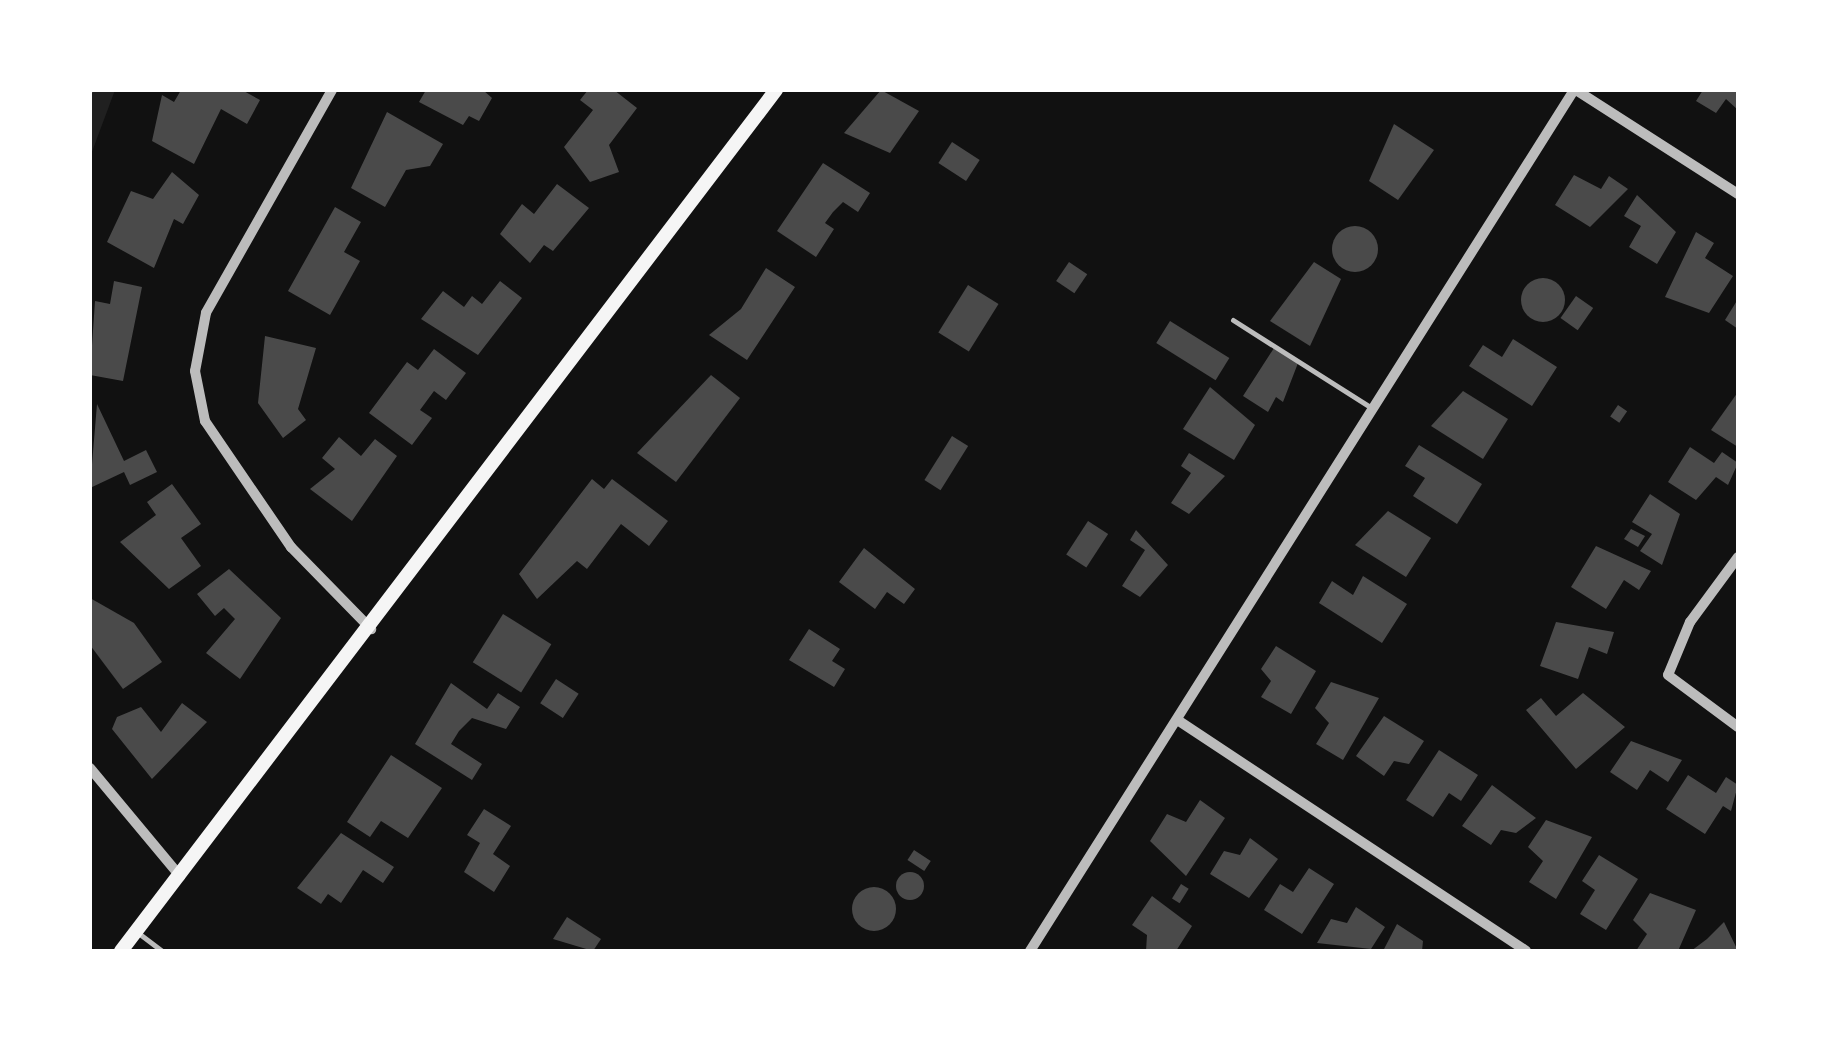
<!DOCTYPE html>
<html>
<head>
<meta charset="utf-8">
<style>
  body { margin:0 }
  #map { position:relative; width:1828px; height:1041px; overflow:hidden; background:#111; font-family:Helvetica,sans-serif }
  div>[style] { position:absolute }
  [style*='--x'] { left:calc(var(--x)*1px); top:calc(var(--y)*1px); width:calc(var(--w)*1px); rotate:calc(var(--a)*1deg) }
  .green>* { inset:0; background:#202020 }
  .building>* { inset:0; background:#4a4a4a; transform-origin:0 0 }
  .round { border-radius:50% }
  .path>* { height:4px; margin:-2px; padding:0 2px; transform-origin:2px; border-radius:2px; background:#f5f5f5 }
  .service>* { height:5px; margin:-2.5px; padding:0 2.5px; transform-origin:2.5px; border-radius:2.5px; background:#bcbcbc }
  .minor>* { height:10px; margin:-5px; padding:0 5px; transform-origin:5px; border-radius:5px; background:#bcbcbc }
  .secondary>* { height:14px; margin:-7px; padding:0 7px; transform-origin:7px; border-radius:7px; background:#f5f5f5 }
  span { translate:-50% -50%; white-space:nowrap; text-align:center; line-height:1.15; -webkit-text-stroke:9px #fff; paint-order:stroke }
  .frame { position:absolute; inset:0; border:92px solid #fff; pointer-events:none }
</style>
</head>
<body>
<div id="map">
  <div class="green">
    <div style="clip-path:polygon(90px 90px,115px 90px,90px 157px)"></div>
  </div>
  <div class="building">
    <div style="clip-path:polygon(181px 90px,242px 90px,260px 100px,247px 124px,221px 109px,194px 164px,152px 141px,162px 95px,174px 102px)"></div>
    <div style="clip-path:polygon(426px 90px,483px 90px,492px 98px,479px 121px,469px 116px,463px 125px,419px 102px)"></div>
    <div style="clip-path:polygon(588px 90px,614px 90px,637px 108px,609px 145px,619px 172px,590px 182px,564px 147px,593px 110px,580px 100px)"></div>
    <div style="clip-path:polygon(881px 90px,919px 111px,890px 153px,844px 133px)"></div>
    <div style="clip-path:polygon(1703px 90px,1738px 90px,1738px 110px,1726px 99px,1716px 113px,1696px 101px)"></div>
    <div style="clip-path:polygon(387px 112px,443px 144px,430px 166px,406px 170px,385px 207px,351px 188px)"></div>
    <div style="clip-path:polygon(1394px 124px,1434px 150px,1398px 200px,1369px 181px)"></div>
    <div style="left:952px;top:142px;width:33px;height:25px;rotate:33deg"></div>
    <div style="clip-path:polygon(823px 163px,870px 193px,858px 212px,843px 202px,833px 212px,825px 223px,834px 229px,816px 257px,777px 231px)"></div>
    <div style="clip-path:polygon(172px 172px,199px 195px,183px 224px,174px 219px,154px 268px,107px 242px,131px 191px,153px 199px)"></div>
    <div style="clip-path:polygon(1574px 175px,1601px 189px,1609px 176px,1628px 189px,1590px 227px,1555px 205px)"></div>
    <div style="clip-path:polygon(557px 184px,589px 208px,553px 251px,544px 245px,530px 263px,500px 234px,522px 204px,534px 214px)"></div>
    <div style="clip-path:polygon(1637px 195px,1676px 232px,1657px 264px,1629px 247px,1641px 226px,1624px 216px)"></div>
    <div style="clip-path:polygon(335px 207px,361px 222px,344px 252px,360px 261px,330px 315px,288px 291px)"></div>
    <div class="round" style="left:1332px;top:226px;width:46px;height:46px"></div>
    <div style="clip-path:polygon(1696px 232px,1714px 243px,1705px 258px,1733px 276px,1709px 313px,1665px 297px)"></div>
    <div style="left:1069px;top:262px;width:22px;height:23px;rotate:34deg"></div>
    <div style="clip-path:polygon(1314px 262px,1341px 279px,1310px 346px,1270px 321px)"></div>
    <div style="clip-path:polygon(766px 268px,795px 287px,747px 360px,709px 335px,741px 309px)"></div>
    <div class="round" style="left:1521px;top:278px;width:44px;height:44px"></div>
    <div style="clip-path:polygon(114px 281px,142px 287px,123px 381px,90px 375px,95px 301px,110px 304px)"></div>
    <div style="clip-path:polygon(500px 281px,522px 298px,478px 355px,421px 319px,443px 291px,464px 307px,472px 296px,482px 304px)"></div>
    <div style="left:968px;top:285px;width:36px;height:56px;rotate:32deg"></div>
    <div style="left:1576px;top:296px;width:21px;height:27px;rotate:35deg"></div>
    <div style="clip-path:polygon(1738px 299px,1738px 329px,1725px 320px)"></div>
    <div style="left:1170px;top:321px;width:70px;height:26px;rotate:32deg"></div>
    <div style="clip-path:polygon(265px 336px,316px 348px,298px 409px,306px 420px,283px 438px,258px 403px)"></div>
    <div style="clip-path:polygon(1513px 339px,1557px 367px,1532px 406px,1469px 366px,1483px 345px,1502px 357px)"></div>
    <div style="clip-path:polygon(1274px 348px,1298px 363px,1283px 402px,1276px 397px,1268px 412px,1243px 396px)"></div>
    <div style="clip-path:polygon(434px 349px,466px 373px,446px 400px,434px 391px,420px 410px,432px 418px,412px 445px,369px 413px,407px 362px,418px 370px)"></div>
    <div style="clip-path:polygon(711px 375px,740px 398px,676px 482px,637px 453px)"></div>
    <div style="clip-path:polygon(1210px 387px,1255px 425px,1234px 460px,1183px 429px)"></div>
    <div style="clip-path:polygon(1463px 391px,1508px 419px,1483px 459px,1431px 426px)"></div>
    <div style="clip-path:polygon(1738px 392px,1738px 447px,1711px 430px)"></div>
    <div style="clip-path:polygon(97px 404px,124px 461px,146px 450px,157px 472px,130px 485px,124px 472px,90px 488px)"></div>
    <div style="left:1618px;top:405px;width:11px;height:14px;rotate:34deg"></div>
    <div style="left:952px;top:436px;width:19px;height:52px;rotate:32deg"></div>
    <div style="clip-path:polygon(339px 437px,361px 456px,375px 439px,397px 456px,352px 521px,310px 489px,335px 469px,322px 458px)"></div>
    <div style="clip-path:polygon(1419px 445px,1482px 484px,1457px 524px,1413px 496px,1425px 478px,1405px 466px)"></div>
    <div style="clip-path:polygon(1690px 447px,1714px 463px,1722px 452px,1738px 463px,1728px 485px,1716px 477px,1696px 500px,1668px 482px)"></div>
    <div style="clip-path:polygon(1189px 453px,1225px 476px,1189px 514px,1171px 503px,1191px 473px,1181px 466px)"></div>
    <div style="clip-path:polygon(592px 479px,604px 489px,612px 479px,668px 521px,649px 546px,621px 524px,587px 569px,577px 561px,537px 599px,519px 574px)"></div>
    <div style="clip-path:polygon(172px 484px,201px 524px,181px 538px,201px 566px,169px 589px,120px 542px,156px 515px,147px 502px)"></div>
    <div style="clip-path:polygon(1650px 494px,1680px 514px,1662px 565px,1640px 551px,1652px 534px,1632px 522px)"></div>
    <div style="clip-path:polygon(1388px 511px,1431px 538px,1406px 577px,1355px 545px)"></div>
    <div style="left:1088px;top:521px;width:24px;height:40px;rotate:33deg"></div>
    <div style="clip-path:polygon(1631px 529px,1645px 536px,1638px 547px,1624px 539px)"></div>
    <div style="clip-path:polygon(1136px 530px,1168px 565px,1140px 597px,1122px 586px,1145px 550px,1130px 540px)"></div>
    <div style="clip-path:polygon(1596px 546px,1651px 571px,1639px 590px,1624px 580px,1606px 609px,1571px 587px)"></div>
    <div style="clip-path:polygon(864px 548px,915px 589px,904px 604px,887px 592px,875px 609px,839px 582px)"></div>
    <div style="clip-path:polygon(229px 569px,281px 618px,240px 679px,206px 653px,235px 619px,224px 608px,215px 616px,197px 594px)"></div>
    <div style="clip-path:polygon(1363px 576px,1407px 604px,1382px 643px,1319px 603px,1332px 581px,1353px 595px)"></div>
    <div style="clip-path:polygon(90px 598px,134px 623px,162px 662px,123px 689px,90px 645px)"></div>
    <div style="left:503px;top:614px;width:57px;height:57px;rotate:32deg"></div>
    <div style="clip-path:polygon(1556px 622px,1614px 632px,1607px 654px,1589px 647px,1578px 679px,1540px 666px)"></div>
    <div style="clip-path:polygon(809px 629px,840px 649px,832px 661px,845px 669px,834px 687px,789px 660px)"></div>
    <div style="clip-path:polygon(1276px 646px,1316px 671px,1291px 714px,1261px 697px,1271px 681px,1261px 669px)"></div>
    <div style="left:556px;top:679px;width:27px;height:29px;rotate:33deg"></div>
    <div style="clip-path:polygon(1331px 682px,1379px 698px,1343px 760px,1316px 744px,1329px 723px,1315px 708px)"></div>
    <div style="clip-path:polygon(451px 683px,487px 709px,498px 693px,520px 707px,506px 729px,472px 718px,459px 731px,451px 744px,482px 764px,472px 780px,415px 744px)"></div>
    <div style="clip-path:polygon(1583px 693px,1625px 727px,1576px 769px,1526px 710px,1541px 698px,1556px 716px)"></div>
    <div style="clip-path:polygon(182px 703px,207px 722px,152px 779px,112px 729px,117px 717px,141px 707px,161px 732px)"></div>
    <div style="clip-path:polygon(1384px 716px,1424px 741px,1409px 764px,1394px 761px,1384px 776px,1356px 756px)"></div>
    <div style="clip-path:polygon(1631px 741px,1682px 760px,1668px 782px,1650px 770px,1637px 790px,1610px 772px)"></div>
    <div style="clip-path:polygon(1439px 750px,1478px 775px,1461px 801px,1449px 793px,1433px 817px,1406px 800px)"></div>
    <div style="clip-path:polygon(391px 755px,442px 788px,408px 838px,381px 821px,370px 837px,347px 822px)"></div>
    <div style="clip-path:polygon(1688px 775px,1716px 793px,1726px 777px,1738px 785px,1731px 811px,1723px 806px,1705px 834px,1666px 809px)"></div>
    <div style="clip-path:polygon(1492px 785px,1536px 818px,1516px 833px,1501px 830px,1491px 845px,1462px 826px)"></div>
    <div style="clip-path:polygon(1200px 800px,1225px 818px,1186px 876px,1150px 841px,1167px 814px,1186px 822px)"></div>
    <div style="clip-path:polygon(484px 809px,511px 826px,493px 854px,510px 866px,494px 892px,464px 872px,480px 843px,467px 835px)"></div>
    <div style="clip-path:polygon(1546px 820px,1592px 837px,1556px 899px,1529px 882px,1543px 861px,1528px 847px)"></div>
    <div style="clip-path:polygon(341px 833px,394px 867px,383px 883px,363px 870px,341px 903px,328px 894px,321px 904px,297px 888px)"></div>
    <div style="clip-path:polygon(1250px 838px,1278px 859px,1249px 898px,1210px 874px,1224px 851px,1240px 855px)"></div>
    <div style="left:914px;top:850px;width:20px;height:12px;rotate:33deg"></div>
    <div style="clip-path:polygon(1599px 855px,1638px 879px,1606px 930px,1580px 914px,1595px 890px,1582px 881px)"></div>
    <div style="clip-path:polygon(1309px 868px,1334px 884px,1302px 934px,1264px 910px,1280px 884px,1293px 892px)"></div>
    <div class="round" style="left:896px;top:872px;width:28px;height:28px"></div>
    <div style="left:1181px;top:884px;width:9px;height:17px;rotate:32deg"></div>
    <div class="round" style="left:852px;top:887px;width:44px;height:44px"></div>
    <div style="clip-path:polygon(1650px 893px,1696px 910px,1678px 951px,1636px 951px,1647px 934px,1633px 920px)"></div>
    <div style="clip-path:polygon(1152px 896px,1192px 926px,1176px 951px,1146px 951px,1147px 935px,1132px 925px)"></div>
    <div style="clip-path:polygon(1356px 907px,1385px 927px,1371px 949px,1317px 943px,1331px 919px,1347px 923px)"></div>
    <div style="clip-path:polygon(567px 917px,601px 939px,593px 951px,553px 939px)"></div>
    <div style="clip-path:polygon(1724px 922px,1738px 951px,1691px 951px,1707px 939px)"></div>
    <div style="clip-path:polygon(1397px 924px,1423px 941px,1422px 951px,1383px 951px)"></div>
  </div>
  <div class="path">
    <div style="--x:90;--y:92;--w:2;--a:-63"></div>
  </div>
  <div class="service">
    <div style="--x:1233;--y:320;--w:166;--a:32.4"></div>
    <div style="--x:137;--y:932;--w:31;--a:37"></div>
  </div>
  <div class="minor">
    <div style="--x:332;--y:90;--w:256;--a:119.5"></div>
    <div style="--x:206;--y:313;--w:59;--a:100.7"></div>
    <div style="--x:195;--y:371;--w:51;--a:78.7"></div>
    <div style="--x:205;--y:421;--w:153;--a:55.7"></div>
    <div style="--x:291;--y:547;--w:115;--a:45.7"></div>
    <div style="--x:1576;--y:90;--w:193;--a:32.7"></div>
    <div style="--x:1738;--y:557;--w:81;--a:126.4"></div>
    <div style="--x:1690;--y:622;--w:57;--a:112.5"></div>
    <div style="--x:1668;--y:675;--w:87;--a:36.6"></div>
    <div style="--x:1179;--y:721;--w:416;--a:33.5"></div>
    <div style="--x:90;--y:768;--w:141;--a:50.2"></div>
    <div style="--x:1030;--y:951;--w:1018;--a:-57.71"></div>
  </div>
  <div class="secondary">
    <div style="--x:121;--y:951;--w:1082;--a:-52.74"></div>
  </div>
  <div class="frame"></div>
</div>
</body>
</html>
